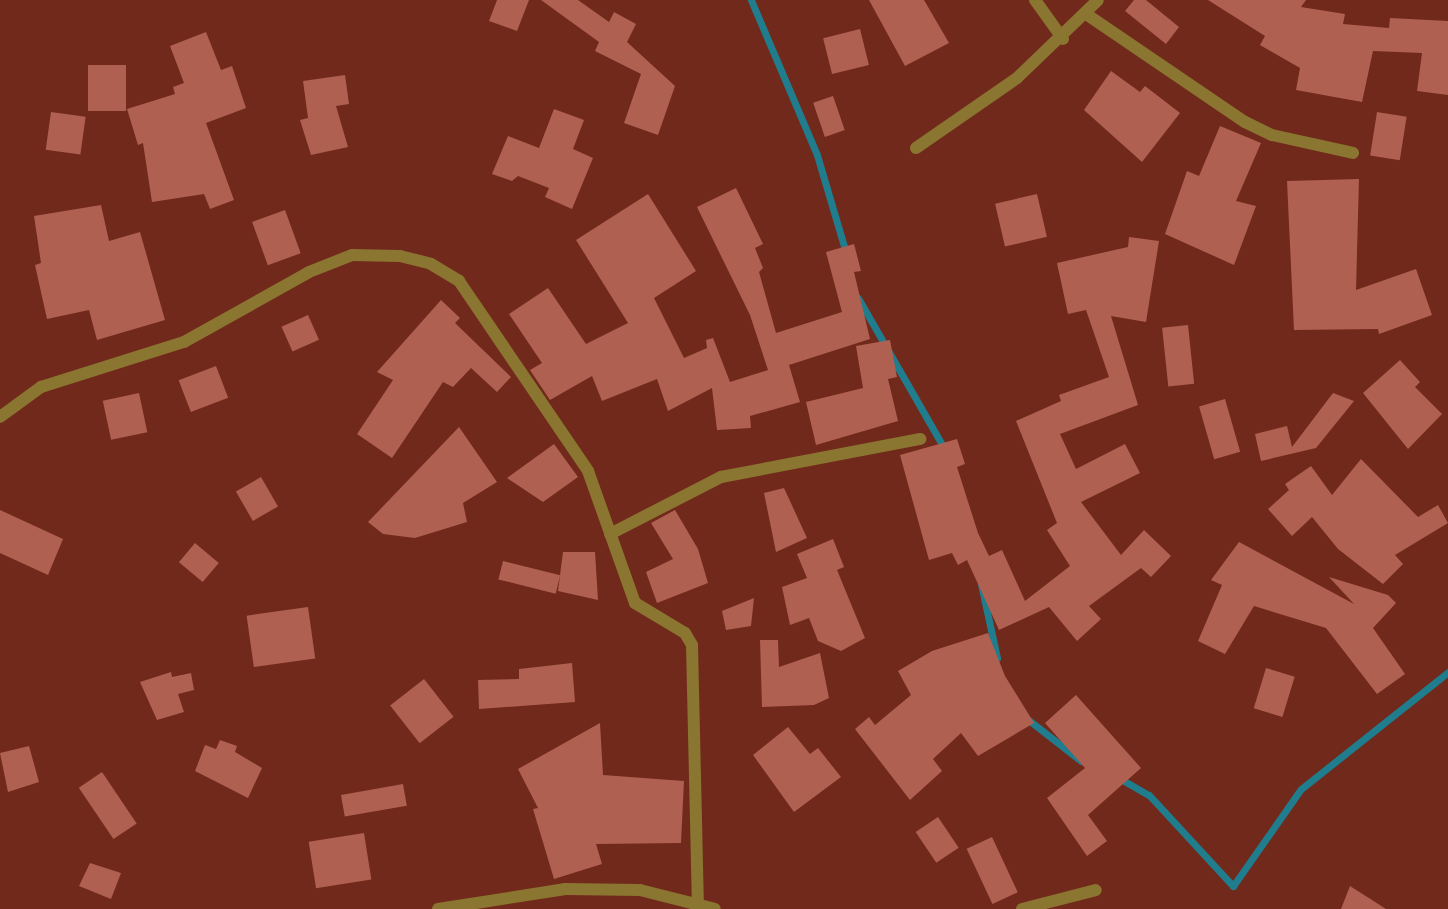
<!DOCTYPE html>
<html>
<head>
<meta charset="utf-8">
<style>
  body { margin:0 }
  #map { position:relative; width:1448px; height:909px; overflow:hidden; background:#71291b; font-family:"Public Sans",sans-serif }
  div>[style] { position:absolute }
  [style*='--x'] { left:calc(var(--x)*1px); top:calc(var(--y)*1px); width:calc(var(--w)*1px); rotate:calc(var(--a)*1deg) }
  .stream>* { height:7px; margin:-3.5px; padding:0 3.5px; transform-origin:3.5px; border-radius:3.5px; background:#207d8d }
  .building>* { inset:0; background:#af6050; transform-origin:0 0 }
  .street>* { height:12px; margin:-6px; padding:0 6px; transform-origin:6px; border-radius:6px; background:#8a7531 }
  span { translate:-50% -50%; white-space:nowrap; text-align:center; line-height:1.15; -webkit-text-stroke:4.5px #401f19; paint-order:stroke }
</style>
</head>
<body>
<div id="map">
  <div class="stream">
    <div style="--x:751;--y:0;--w:168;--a:66.9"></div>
    <div style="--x:817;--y:155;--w:105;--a:73.5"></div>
    <div style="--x:858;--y:298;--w:175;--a:60.2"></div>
    <div style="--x:981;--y:584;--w:76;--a:77.8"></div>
    <div style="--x:1026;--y:718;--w:70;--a:38"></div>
    <div style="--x:1119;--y:778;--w:34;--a:30"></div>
    <div style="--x:1149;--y:795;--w:124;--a:47.3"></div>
    <div style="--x:1233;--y:886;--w:118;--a:-55"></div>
    <div style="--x:1301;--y:789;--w:188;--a:-38.5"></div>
  </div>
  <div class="building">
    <div style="clip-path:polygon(497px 0,529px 0,517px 31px,489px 21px)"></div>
    <div style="clip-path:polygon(541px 0,578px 0,609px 22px,614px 12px,636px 24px,627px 42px,675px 86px,658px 135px,624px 123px,641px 74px,595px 51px,599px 42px)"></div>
    <div style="clip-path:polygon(869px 0,924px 0,949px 43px,905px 66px)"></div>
    <div style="clip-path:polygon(1134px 0,1146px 0,1179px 27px,1166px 44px,1125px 11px)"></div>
    <div style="clip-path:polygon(1208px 0,1306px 0,1301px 7px,1345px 14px,1343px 24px,1389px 28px,1390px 18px,1448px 21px,1448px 95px,1417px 91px,1422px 53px,1373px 51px,1362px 102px,1296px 90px,1300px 68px,1260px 45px,1265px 36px)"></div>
    <div style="left:860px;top:29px;width:37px;height:38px;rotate:76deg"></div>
    <div style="clip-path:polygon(206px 32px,221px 70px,232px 66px,246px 108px,206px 123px,234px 200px,210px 209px,204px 194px,152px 202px,143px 143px,138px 145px,127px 109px,175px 94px,173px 87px,184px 83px,170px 46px)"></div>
    <div style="left:88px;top:65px;width:38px;height:46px"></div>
    <div style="clip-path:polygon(1111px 71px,1140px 92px,1145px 86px,1180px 113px,1142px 162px,1084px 110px)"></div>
    <div style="clip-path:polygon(345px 75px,349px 104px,336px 106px,348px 147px,311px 155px,300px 120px,308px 118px,303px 81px)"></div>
    <div style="left:833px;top:96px;width:36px;height:21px;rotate:71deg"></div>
    <div style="clip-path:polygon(554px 109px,584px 120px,573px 149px,593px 158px,572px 209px,545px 197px,549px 188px,518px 176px,512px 181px,492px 174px,508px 136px,539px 148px)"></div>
    <div style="left:51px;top:112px;width:35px;height:38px;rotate:8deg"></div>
    <div style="left:1377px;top:112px;width:30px;height:44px;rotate:9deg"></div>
    <div style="clip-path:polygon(1220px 126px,1261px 143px,1236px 201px,1256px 206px,1234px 265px,1165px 234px,1187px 171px,1199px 176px)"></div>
    <div style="clip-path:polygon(1359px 179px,1356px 290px,1416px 269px,1432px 315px,1379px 334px,1378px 329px,1294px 330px,1287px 181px)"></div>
    <div style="clip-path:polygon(736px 188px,763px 244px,755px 248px,763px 268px,759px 272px,776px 333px,842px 312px,826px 252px,854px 244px,861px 271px,854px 272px,870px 339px,789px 365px,800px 402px,750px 416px,751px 428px,717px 430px,712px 388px,668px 411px,657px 379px,602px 401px,592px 376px,550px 400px,530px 370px,542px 363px,509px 314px,548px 288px,586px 344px,628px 323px,576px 240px,648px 194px,696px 271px,654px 298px,684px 358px,707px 348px,706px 340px,713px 338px,730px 382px,768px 370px,750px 315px,697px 207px)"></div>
    <div style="left:1037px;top:194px;width:44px;height:43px;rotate:77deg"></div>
    <div style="clip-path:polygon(101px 205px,109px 241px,140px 232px,165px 320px,97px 340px,89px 310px,47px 319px,35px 265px,41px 263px,34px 216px)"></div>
    <div style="left:285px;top:210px;width:46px;height:35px;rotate:70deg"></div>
    <div style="clip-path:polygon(1129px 237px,1159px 241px,1146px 322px,1111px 316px,1138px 405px,1060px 434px,1076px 469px,1125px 444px,1140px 473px,1081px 502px,1121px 555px,1144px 530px,1171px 556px,1151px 577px,1141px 568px,1089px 606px,1101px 619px,1077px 641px,1049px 607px,999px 630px,967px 560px,958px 565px,952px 553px,929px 560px,900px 455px,957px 439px,965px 464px,957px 467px,978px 533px,989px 556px,1002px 550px,1025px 601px,1070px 566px,1047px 530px,1057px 523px,1016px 421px,1061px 401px,1059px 395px,1109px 377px,1086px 310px,1068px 314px,1057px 263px,1128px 247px)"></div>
    <div style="clip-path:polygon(441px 300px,460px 318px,455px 323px,511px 377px,497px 392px,471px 368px,453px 387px,443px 382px,392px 458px,357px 434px,393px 380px,377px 372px)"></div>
    <div style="left:308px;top:315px;width:27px;height:29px;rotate:66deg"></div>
    <div style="left:1188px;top:325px;width:59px;height:26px;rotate:84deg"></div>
    <div style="clip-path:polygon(890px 340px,897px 377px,888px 379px,898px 421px,816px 445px,806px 402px,863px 388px,856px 346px)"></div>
    <div style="clip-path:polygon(1400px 360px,1420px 382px,1415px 387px,1442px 414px,1408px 449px,1363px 393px)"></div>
    <div style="left:216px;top:366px;width:34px;height:40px;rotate:69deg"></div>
    <div style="left:139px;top:393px;width:40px;height:37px;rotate:78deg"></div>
    <div style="clip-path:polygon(1333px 393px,1354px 401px,1316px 448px,1261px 461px,1255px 434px,1287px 426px,1292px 447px)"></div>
    <div style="left:1225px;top:399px;width:55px;height:27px;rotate:74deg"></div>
    <div style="clip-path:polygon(459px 427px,497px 482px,463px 503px,467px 522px,415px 538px,383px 534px,368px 522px)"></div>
    <div style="clip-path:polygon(554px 444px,578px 477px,543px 502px,507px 478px)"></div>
    <div style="clip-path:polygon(1361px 459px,1418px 517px,1438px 505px,1448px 523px,1395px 555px,1403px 564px,1383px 584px,1338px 549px,1312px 517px,1292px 536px,1268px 509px,1289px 490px,1285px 484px,1311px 466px,1332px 495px)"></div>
    <div style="left:261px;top:477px;width:34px;height:29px;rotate:60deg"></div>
    <div style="clip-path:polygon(784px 488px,807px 538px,776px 552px,764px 493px)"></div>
    <div style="clip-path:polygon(0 510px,63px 539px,48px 575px,0 553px)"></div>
    <div style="clip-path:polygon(675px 510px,698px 549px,708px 583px,657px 603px,646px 572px,673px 559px,651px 523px)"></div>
    <div style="clip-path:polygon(833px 539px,844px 567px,837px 570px,865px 638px,841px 651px,818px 641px,809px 618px,790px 625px,782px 587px,807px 578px,797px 554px)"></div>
    <div style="clip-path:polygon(1239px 542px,1354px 604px,1329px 577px,1388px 595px,1396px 603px,1373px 628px,1405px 674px,1377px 694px,1326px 628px,1254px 606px,1225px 654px,1198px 641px,1222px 585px,1211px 580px)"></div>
    <div style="left:195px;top:543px;width:31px;height:25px;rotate:40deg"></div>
    <div style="clip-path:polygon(563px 552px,595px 552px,598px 600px,558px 591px)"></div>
    <div style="left:503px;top:561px;width:59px;height:19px;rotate:14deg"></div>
    <div style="clip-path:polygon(754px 598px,751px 626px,726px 630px,722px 611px)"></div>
    <div style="left:308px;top:607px;width:52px;height:62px;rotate:82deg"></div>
    <div style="clip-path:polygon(988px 633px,1005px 676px,1034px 723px,978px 756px,961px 733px,933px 759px,942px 771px,910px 800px,855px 729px,869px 717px,875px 725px,911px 695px,898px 671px,932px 651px)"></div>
    <div style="clip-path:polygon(760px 640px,778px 640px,779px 667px,820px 653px,829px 698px,814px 705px,762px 707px)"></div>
    <div style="clip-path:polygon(572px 663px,575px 702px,479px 709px,478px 680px,519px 679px,519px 669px)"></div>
    <div style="left:1266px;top:668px;width:30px;height:42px;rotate:17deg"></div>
    <div style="clip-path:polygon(171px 672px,172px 677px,191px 673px,194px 690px,178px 694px,184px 712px,157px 720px,140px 682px)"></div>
    <div style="left:424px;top:679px;width:48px;height:43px;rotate:52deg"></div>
    <div style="clip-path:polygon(1076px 695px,1141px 768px,1088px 815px,1107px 841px,1087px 856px,1047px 798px,1085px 768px,1045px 723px)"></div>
    <div style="clip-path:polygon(600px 723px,603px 775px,684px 781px,681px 843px,596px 844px,602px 864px,554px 879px,533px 809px,538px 808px,518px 769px)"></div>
    <div style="clip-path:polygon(788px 727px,810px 754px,818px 748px,841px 777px,794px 812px,753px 755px)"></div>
    <div style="clip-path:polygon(220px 740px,237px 746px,235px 752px,262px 768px,248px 798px,195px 771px,205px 745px,216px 749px)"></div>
    <div style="clip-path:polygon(29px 746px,39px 782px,8px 792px,0 753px)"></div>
    <div style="left:102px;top:772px;width:62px;height:28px;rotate:56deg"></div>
    <div style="left:403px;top:784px;width:22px;height:63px;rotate:80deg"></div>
    <div style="left:938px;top:817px;width:37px;height:27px;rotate:56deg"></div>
    <div style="left:364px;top:833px;width:47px;height:56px;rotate:81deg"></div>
    <div style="left:992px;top:837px;width:61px;height:28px;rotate:65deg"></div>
    <div style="clip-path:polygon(90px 863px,121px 873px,111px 899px,79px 886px)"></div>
    <div style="clip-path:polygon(1350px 886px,1386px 909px,1341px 909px)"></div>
  </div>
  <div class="street">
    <div style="--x:1035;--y:0;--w:48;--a:54.3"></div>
    <div style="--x:1086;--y:14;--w:192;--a:34.2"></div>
    <div style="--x:1245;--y:122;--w:30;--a:26"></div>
    <div style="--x:1272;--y:135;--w:83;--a:12.5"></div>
    <div style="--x:916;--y:148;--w:123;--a:-34.7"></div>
    <div style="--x:1017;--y:78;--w:112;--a:-43.9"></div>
    <div style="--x:0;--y:417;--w:51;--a:-36.2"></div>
    <div style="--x:41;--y:387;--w:150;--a:-17.5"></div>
    <div style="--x:184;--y:342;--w:143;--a:-29.2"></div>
    <div style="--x:309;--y:272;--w:46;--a:-21.6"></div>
    <div style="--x:352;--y:255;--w:48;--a:1.2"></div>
    <div style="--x:400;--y:256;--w:32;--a:14"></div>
    <div style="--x:431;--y:264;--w:33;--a:31"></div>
    <div style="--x:459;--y:281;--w:230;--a:55.8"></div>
    <div style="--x:588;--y:471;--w:140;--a:70.4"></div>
    <div style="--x:635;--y:603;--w:58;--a:31"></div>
    <div style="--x:685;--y:633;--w:14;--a:60"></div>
    <div style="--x:692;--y:645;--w:257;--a:88.7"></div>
    <div style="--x:610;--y:534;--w:125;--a:-27.2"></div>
    <div style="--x:721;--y:477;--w:203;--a:-10.8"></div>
    <div style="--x:438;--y:909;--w:129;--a:-8.9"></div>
    <div style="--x:565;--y:889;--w:75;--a:0.8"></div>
    <div style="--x:640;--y:890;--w:77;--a:14.2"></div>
    <div style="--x:1022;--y:909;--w:76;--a:-14.4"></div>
  </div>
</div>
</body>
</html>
